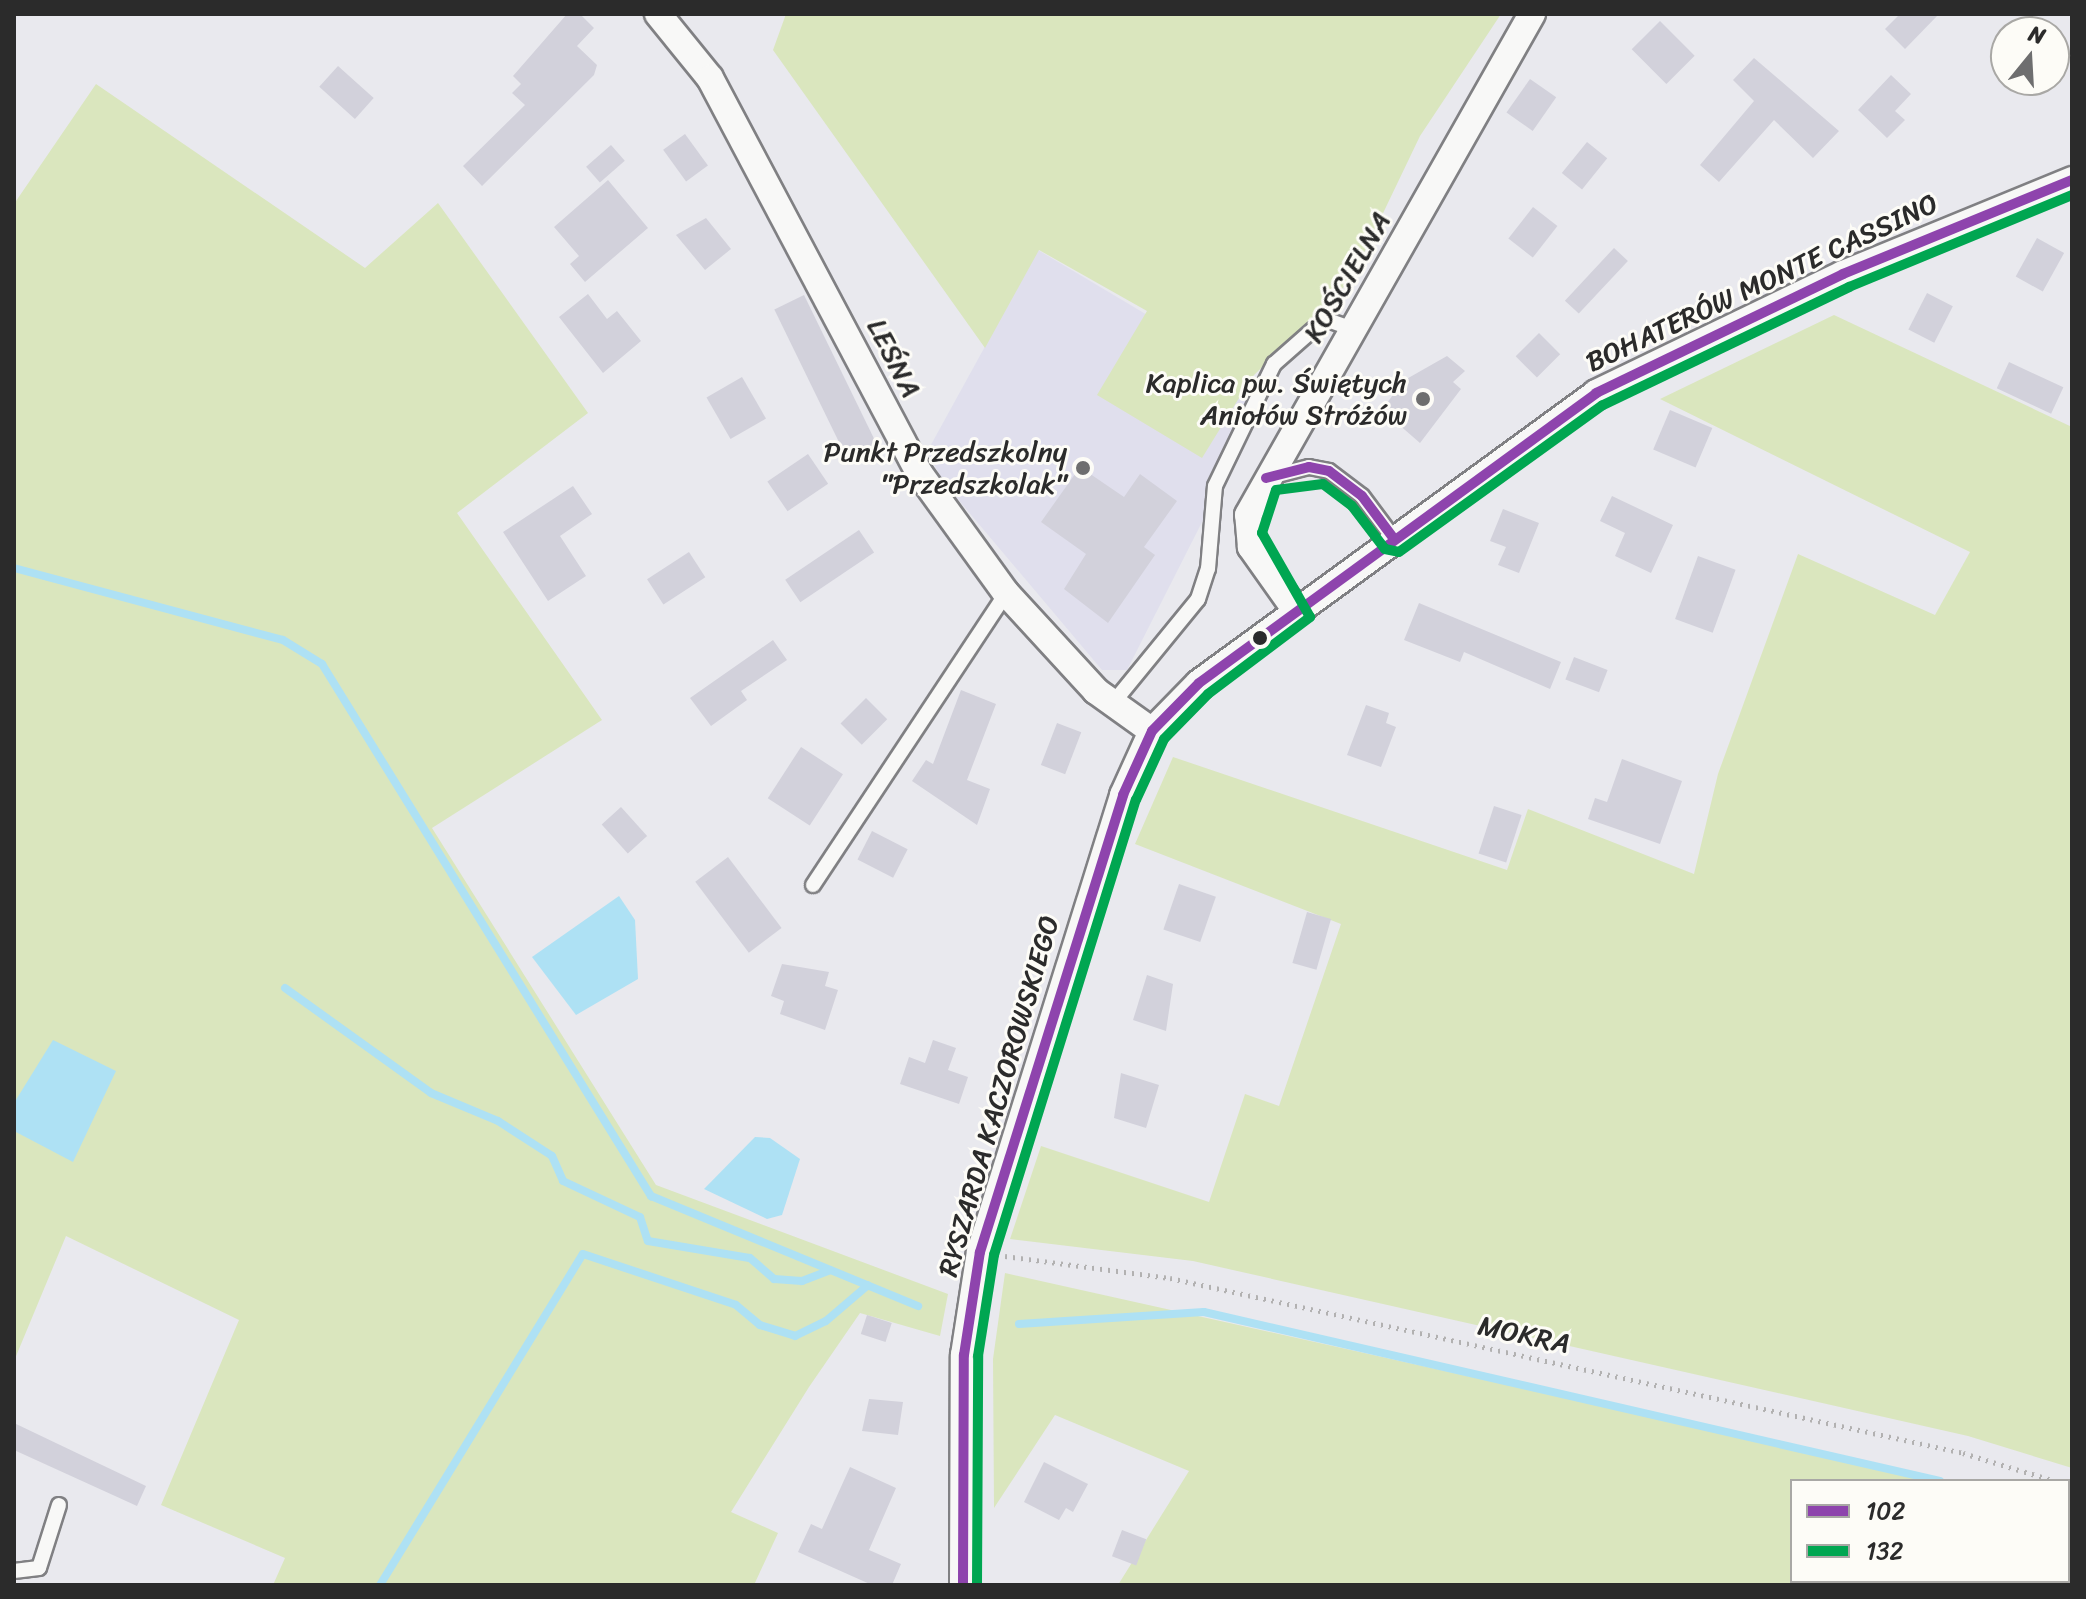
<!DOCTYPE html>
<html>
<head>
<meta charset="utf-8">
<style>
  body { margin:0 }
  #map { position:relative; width:2086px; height:1599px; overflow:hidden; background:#e9e9ee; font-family:Sriracha,sans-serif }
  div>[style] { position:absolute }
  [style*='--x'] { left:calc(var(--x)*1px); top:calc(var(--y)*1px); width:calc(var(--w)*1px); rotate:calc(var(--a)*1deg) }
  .built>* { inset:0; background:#e0dfed }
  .green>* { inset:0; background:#dae6be }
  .water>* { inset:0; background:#aee1f4 }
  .stream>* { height:8px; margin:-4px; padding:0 4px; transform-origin:4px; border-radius:4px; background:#aee1f4 }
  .building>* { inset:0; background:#d2d1db; transform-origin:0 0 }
  .path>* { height:5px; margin-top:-2.5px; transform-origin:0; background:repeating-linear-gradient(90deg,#b2b1b1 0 2px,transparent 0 8px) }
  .roads { filter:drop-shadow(2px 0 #808083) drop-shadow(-2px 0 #808083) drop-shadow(0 2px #808083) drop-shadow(0 -2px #808083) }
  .service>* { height:14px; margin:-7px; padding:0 7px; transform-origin:7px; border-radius:7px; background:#f8f8f7 }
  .minor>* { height:26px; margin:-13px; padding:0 13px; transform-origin:13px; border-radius:13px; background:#f8f8f7 }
  .bus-1>* { height:10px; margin:-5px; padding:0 5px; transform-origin:5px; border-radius:5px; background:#8e44ad }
  .bus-2>* { height:10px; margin:-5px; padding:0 5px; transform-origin:5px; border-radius:5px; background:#00a651 }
  .dots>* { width:22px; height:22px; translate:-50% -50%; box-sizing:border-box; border:4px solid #fdfcf7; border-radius:50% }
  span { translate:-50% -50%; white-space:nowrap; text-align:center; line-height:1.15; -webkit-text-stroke:6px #fdfcf7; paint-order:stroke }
  .street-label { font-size:28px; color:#2b2b2b }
  .poi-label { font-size:28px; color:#2b2b2b }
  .right { translate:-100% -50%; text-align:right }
  .frame { position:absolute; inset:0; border:16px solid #2b2b2b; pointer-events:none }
  .legend { position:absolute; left:1790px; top:1479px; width:280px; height:104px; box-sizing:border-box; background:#fdfcf7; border:2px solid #a9a8a5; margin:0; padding:10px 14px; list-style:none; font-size:24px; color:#2b2b2b }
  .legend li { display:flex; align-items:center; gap:16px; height:40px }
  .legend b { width:40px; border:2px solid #a9a8a5 }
  .north { position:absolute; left:1990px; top:16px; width:80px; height:80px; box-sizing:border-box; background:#fdfcf7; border:2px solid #a9a8a5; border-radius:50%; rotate:18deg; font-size:22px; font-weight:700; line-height:32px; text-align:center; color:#2b2b2b }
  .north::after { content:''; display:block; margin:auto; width:28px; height:36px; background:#6e6e6f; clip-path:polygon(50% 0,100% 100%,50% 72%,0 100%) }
</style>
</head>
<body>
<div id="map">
  <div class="built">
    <div style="clip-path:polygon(1038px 250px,1270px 388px,1127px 670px,1102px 670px,945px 484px,927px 452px)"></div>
  </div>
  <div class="green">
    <div style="clip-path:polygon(786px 14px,1501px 14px,1420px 136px,1351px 280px,1252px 377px,1202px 458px,1097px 395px,1147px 311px,1039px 250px,985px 348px,773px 50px)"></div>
    <div style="clip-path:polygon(96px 84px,365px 268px,438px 203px,588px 413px,457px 513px,602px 720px,432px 828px,656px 1185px,948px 1294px,940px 1336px,860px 1313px,809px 1387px,731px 1512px,778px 1533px,754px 1585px,273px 1585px,285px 1558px,161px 1505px,239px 1320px,66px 1236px,14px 1361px,14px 204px)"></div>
    <div style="clip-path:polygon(1834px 315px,2072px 427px,2072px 1468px,1968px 1436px,1193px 1261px,1010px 1239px,1041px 1146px,1209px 1202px,1245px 1094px,1279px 1106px,1341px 924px,1135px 844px,1173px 757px,1507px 870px,1528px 809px,1694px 874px,1718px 774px,1798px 554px,1935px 615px,1970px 552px,1660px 399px)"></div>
    <div style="clip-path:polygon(1005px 1273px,1940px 1481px,1792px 1481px,1792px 1581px,2068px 1581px,2068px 1510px,2072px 1585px,1118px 1585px,1189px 1471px,1055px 1415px,994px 1508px,993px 1359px)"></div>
  </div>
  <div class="water">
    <div style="clip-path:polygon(619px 896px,635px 920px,638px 979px,576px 1015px,532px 957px)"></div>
    <div style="clip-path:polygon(53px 1040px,116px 1071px,73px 1162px,14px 1131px,14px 1103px)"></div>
    <div style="clip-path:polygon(755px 1137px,770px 1138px,800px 1159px,782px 1215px,767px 1219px,704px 1189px)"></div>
  </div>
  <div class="stream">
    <div style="--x:14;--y:568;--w:278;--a:15"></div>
    <div style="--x:283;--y:640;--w:46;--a:31.6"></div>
    <div style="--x:322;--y:664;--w:626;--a:58.27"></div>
    <div style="--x:651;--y:1196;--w:289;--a:22.4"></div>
    <div style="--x:285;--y:988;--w:180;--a:35.7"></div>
    <div style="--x:431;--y:1093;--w:73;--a:22.7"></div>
    <div style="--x:498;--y:1121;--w:64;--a:32.9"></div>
    <div style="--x:552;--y:1156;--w:27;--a:66"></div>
    <div style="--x:563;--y:1181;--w:85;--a:25.1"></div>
    <div style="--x:640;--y:1217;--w:25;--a:72"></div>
    <div style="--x:648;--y:1241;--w:103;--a:9.5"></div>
    <div style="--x:750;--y:1258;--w:32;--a:41"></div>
    <div style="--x:774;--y:1279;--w:28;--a:4"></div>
    <div style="--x:802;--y:1281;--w:30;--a:-21"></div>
    <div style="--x:1019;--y:1324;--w:185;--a:-3.7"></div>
    <div style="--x:1204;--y:1312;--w:755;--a:12.93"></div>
    <div style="--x:2068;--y:1510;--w:4;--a:14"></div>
    <div style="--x:380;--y:1585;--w:388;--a:-58.5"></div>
    <div style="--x:583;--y:1254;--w:161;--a:18.4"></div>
    <div style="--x:736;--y:1305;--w:31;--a:40"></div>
    <div style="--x:760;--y:1325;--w:37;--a:17"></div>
    <div style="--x:795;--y:1336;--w:34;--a:-26"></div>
    <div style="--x:826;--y:1321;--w:55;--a:-40.6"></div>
  </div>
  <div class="building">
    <div style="clip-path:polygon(567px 14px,580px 14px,594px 28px,577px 46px,597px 65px,594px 75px,482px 186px,463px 166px,525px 105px,512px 93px,521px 84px,513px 76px)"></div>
    <div style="clip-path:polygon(1900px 14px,1939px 14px,1905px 49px,1885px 29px)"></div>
    <div style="left:1660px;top:21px;width:49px;height:40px;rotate:45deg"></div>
    <div style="clip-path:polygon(1754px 58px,1839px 131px,1813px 158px,1774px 120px,1719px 182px,1700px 165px,1754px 101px,1733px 80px)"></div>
    <div style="left:338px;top:66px;width:48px;height:28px;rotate:42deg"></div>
    <div style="clip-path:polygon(1891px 75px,1911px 94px,1895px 111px,1905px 120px,1887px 138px,1858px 110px)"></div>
    <div style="left:1530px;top:79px;width:32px;height:41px;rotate:35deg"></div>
    <div style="left:685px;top:134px;width:39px;height:27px;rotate:54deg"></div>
    <div style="left:1587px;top:142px;width:26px;height:40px;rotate:39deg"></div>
    <div style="left:611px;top:145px;width:21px;height:33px;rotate:49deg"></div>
    <div style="clip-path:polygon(608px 180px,648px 228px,585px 282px,570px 264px,579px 256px,554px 227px)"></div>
    <div style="left:1533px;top:207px;width:31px;height:40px;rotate:38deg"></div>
    <div style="clip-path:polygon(706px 218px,731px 249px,705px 270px,676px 235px)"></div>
    <div style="left:2037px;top:238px;width:31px;height:44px;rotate:29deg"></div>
    <div style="left:1614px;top:248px;width:19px;height:72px;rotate:43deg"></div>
    <div style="left:1927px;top:293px;width:29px;height:41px;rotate:27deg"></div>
    <div style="clip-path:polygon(588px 294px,607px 319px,617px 311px,641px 341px,603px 373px,559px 317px)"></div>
    <div style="left:804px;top:295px;width:171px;height:33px;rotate:64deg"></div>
    <div style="left:1539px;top:333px;width:30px;height:33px;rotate:45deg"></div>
    <div style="clip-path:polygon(1447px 356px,1465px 371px,1453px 382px,1461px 389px,1420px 443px,1382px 410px,1403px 381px)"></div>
    <div style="left:2009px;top:362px;width:60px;height:29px;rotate:25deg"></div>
    <div style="left:742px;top:377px;width:48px;height:41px;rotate:60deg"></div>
    <div style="left:1670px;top:410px;width:46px;height:43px;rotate:23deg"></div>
    <div style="left:808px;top:454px;width:36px;height:49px;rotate:56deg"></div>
    <div style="clip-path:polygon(1080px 467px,1124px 497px,1140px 474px,1177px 501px,1144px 547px,1155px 555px,1108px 623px,1064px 589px,1086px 554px,1041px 522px)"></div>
    <div style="clip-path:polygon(573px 486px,592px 514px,560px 536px,586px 576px,548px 601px,503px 532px)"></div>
    <div style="clip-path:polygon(1612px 496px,1673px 525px,1651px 573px,1615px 556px,1625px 533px,1600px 521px)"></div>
    <div style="clip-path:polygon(1503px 509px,1539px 523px,1519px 573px,1498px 565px,1506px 547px,1490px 541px)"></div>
    <div style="left:859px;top:530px;width:27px;height:89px;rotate:56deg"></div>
    <div style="left:689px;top:552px;width:30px;height:50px;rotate:57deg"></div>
    <div style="left:1698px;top:556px;width:40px;height:67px;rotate:20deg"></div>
    <div style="clip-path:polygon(1419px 603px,1561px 662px,1550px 689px,1464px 652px,1460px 662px,1404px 640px)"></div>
    <div style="clip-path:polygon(773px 640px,787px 660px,741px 691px,747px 700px,711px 726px,690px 698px)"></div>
    <div style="left:1574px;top:657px;width:36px;height:24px;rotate:21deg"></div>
    <div style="clip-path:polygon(961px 690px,996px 704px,967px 780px,990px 789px,977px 825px,912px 781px,926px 760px,933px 764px)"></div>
    <div style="left:866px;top:698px;width:30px;height:36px;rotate:45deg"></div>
    <div style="clip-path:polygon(1366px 705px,1389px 713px,1386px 723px,1396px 727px,1381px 767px,1347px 755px)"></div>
    <div style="left:1057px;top:723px;width:26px;height:45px;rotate:21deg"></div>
    <div style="left:801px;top:747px;width:50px;height:61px;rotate:33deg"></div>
    <div style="clip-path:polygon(1622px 759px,1682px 781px,1660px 844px,1588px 819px,1595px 798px,1607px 802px)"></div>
    <div style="left:1494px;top:806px;width:29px;height:50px;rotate:18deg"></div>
    <div style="left:621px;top:807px;width:39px;height:26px;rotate:48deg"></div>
    <div style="left:872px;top:831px;width:40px;height:32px;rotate:27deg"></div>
    <div style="left:728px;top:857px;width:89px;height:41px;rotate:53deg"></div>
    <div style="left:1179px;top:884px;width:39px;height:48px;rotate:19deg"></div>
    <div style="left:1307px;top:912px;width:25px;height:53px;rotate:16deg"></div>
    <div style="clip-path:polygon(782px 964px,829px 972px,825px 986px,838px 990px,825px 1030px,780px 1014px,784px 1001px,771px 996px)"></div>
    <div style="clip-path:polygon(1147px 975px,1173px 984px,1166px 1031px,1133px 1020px)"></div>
    <div style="clip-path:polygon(933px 1040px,956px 1048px,948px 1070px,968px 1077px,959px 1104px,900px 1084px,909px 1057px,925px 1063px)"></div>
    <div style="clip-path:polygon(1121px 1073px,1159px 1085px,1146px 1128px,1114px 1118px)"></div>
    <div style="left:867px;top:1315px;width:26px;height:20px;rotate:18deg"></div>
    <div style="clip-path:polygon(869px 1399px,903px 1402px,898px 1435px,862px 1431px)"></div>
    <div style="clip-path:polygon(14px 1423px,146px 1486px,137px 1506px,14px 1450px)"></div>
    <div style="clip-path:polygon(1044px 1462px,1088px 1484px,1073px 1512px,1066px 1508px,1059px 1520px,1024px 1502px)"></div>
    <div style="clip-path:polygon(850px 1467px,896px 1488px,869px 1550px,901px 1564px,892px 1585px,872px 1585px,798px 1552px,811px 1524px,822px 1529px)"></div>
    <div style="left:1122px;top:1530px;width:26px;height:28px;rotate:21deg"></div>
  </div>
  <div class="path">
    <div style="--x:1005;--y:1256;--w:166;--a:7.6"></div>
    <div style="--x:1170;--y:1278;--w:812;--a:12.44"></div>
    <div style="--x:1963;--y:1453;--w:96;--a:16.9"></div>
    <div style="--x:2068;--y:1485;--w:4;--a:14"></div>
  </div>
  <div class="roads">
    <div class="service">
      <div style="--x:1270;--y:477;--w:40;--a:-14.4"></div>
      <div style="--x:1309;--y:467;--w:20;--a:11"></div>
      <div style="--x:1329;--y:471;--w:41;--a:37.1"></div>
      <div style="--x:1362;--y:496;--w:54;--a:53.3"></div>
      <div style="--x:1113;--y:703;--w:134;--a:-50.7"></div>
      <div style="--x:1198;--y:599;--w:32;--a:-72"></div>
      <div style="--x:1208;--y:569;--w:83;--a:-85.2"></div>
      <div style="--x:1215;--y:486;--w:136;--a:-64.2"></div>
      <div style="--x:1274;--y:364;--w:68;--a:-41.4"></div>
      <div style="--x:1325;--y:319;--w:32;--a:20"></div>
      <div style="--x:813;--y:885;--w:350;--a:-56.5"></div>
      <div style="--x:14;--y:1571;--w:25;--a:-7"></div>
      <div style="--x:39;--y:1568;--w:66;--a:-72.4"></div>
    </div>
    <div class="minor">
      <div style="--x:658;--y:14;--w:82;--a:50.9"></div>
      <div style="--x:710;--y:78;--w:447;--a:62.1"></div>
      <div style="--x:919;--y:473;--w:148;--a:54.1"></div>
      <div style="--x:1006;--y:593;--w:133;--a:47.4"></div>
      <div style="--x:1096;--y:691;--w:69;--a:35.5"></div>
      <div style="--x:1297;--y:612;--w:80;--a:-125.3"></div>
      <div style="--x:1251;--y:547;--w:32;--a:-95"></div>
      <div style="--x:1248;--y:515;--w:576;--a:-60.45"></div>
      <div style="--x:963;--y:1585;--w:230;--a:-89.8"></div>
      <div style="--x:964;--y:1355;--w:104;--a:-81.2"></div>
      <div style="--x:980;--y:1252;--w:479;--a:-72.6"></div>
      <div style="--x:1123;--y:795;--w:70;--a:-65.6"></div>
      <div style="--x:1152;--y:731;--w:67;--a:-45.6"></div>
      <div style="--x:1199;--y:683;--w:492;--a:-36.1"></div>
      <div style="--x:1596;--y:393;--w:274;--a:-25.7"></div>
      <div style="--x:1843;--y:274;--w:248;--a:-22.3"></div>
    </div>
  </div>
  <div class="bus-1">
    <div style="--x:1266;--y:478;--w:44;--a:-14.3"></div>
    <div style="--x:1309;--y:467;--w:20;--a:11"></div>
    <div style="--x:1329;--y:471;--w:41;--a:37.1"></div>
    <div style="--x:1362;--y:496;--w:54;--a:53.3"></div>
    <div style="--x:963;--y:1585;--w:230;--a:-89.8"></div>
    <div style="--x:964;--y:1355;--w:104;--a:-81.2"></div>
    <div style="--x:980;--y:1252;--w:479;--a:-72.6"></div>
    <div style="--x:1123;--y:795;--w:70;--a:-65.6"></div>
    <div style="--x:1152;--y:731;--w:67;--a:-45.6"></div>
    <div style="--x:1199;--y:683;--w:492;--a:-36.1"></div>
    <div style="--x:1596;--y:393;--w:274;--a:-25.7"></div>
    <div style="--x:1843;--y:274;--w:248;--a:-22.3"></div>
  </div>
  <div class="bus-2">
    <div style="--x:977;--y:1585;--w:229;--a:-89.7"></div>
    <div style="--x:978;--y:1356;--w:102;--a:-81"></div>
    <div style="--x:994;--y:1255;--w:477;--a:-72.7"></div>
    <div style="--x:1136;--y:800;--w:67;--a:-65.3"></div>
    <div style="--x:1164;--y:739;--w:63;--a:-45.6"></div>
    <div style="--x:1208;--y:694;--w:128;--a:-37"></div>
    <div style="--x:1310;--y:617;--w:97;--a:-119.7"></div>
    <div style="--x:1262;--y:533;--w:45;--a:-72"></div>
    <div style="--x:1276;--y:490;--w:47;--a:-7.3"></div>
    <div style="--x:1323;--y:484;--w:36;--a:37"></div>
    <div style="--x:1352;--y:506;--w:54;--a:52.5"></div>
    <div style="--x:1385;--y:549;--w:14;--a:12"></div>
    <div style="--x:1399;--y:552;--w:251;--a:-35.8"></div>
    <div style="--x:1603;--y:405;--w:273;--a:-25.6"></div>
    <div style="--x:1849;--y:287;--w:241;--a:-22.4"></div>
  </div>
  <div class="dots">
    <div style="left:1423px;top:399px;background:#6e6e6f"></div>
    <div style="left:1083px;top:468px;background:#6e6e6f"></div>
    <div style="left:1260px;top:638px;background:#2b2b2b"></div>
  </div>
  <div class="street-label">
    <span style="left:1347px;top:277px;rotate:-60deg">KOŚCIELNA</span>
    <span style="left:1762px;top:283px;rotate:-25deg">BOHATERÓW MONTE CASSINO</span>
    <span style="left:894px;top:358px;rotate:63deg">LEŚNA</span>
    <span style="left:999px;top:1096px;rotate:-74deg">RYSZARDA KACZOROWSKIEGO</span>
    <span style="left:1524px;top:1335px;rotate:12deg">MOKRA</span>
  </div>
  <div class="poi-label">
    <span class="right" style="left:1407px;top:399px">Kaplica pw. Świętych<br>Aniołów Stróżów</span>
    <span class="right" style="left:1067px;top:468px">Punkt Przedszkolny<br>"Przedszkolak"</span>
  </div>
  <div class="frame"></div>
  <ul class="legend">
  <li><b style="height:10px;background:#8e44ad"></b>102</li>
  <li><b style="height:10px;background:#00a651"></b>132</li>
  </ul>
  <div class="north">N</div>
</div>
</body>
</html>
